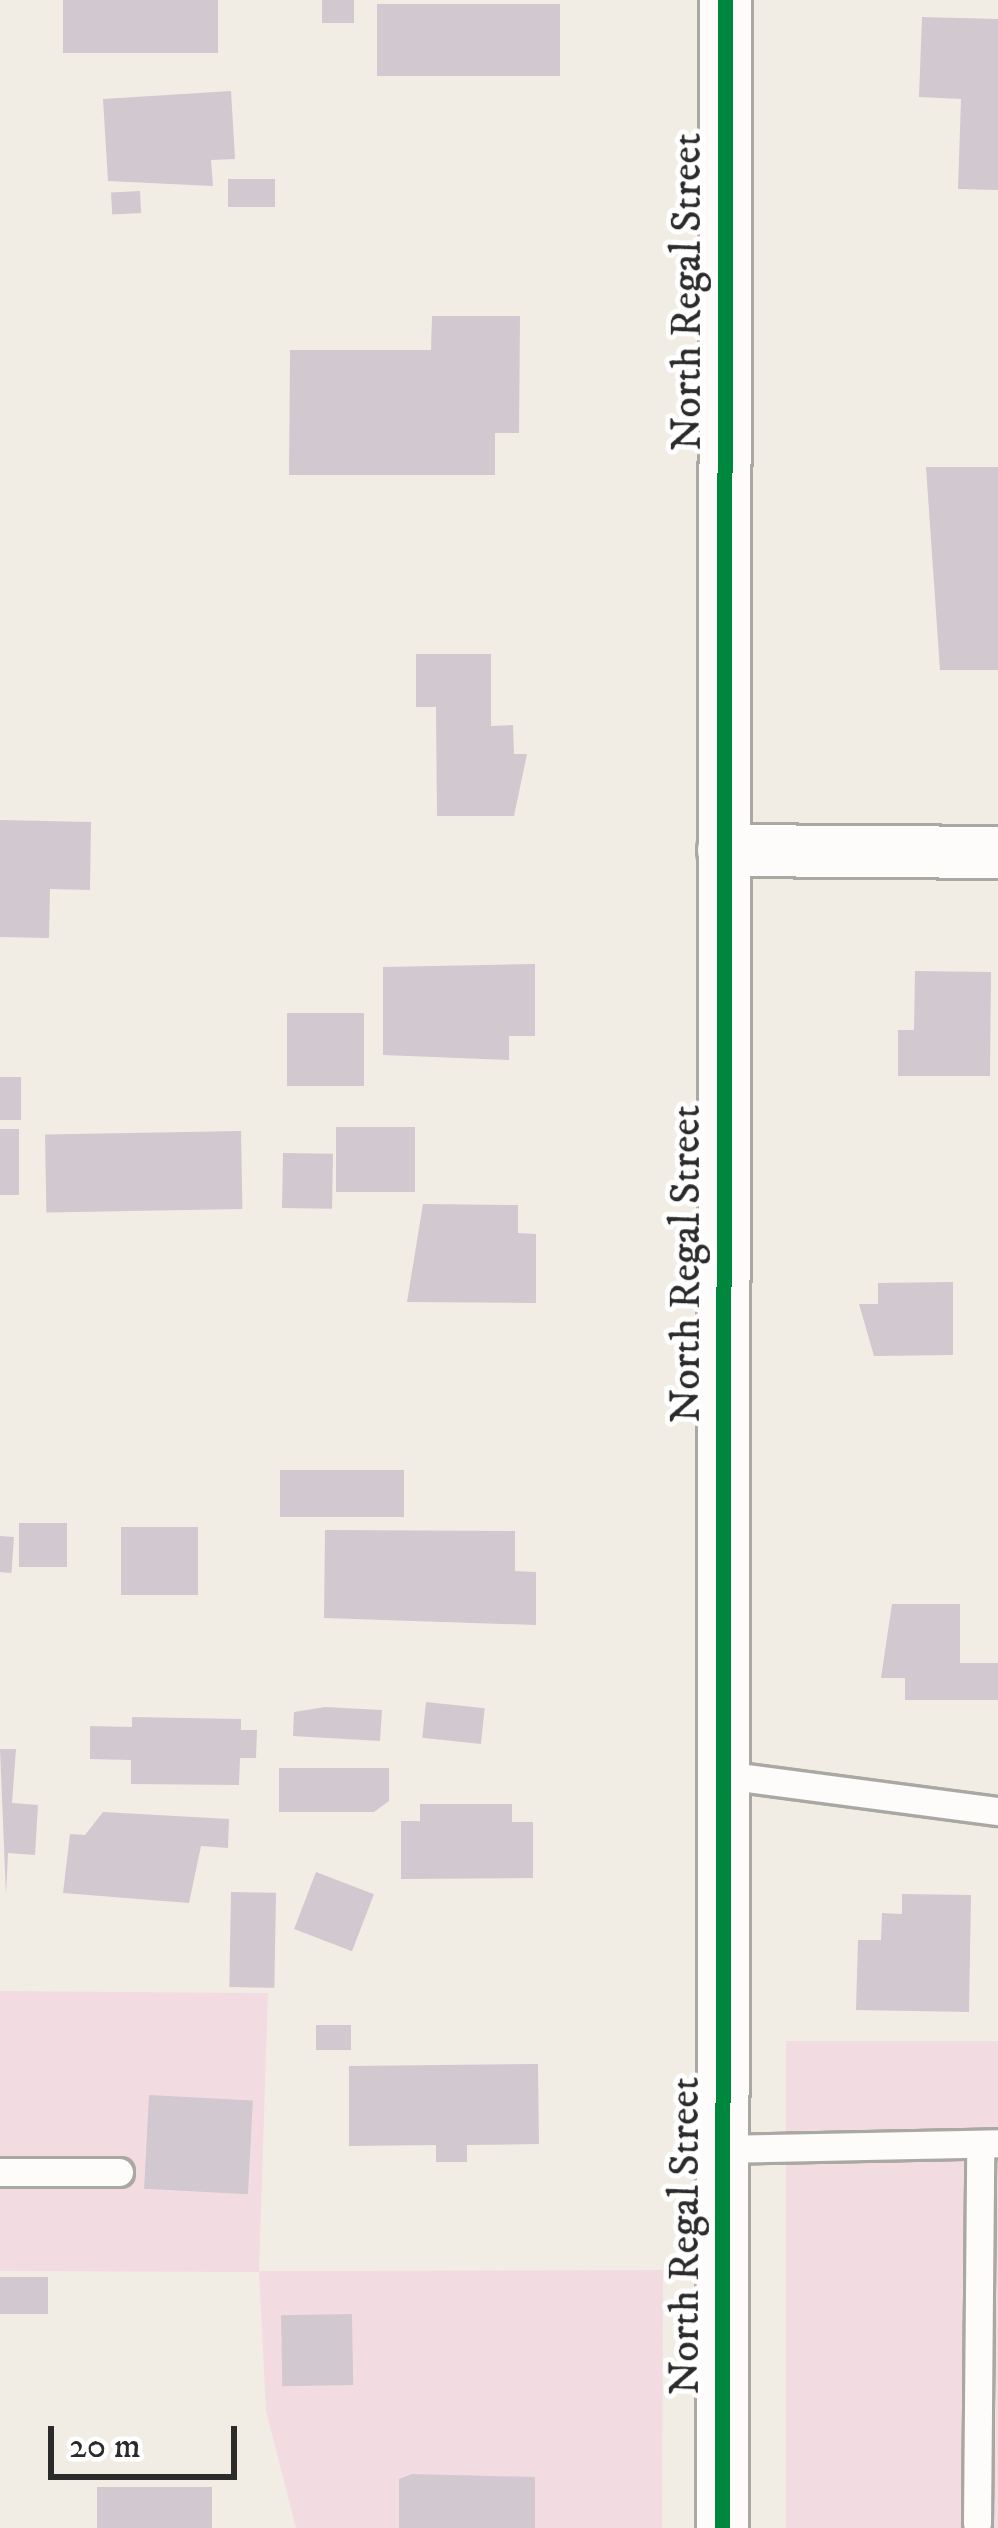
<!DOCTYPE html>
<html>
<head>
<meta charset="utf-8">
<style>
  body { margin:0 }
  #map { position:relative; width:998px; height:2528px; overflow:hidden; background:#f1ede4; font-family:"IM FELL DW Pica",serif }
  div>[style] { position:absolute }
  [style*='--x'] { left:calc(var(--x)*1px); top:calc(var(--y)*1px); width:calc(var(--w)*1px); rotate:calc(var(--a)*1deg) }
  .built>* { inset:0; background:#f2dce2; transform-origin:0 0 }
  .building>* { inset:0; background:#d2c8d0; transform-origin:0 0 }
  .roads { filter:drop-shadow(3px 0 #aaa8a3) drop-shadow(-3px 0 #aaa8a3) drop-shadow(0 3px #aaa8a3) drop-shadow(0 -3px #aaa8a3) }
  .lane>* { height:27px; margin:-13.5px; padding:0 13.5px; transform-origin:13.5px; border-radius:13.5px; background:#fdfcfb }
  .street>* { height:51px; margin:-25.5px; padding:0 25.5px; transform-origin:25.5px; border-radius:25.5px; background:#fdfcfb }
  .cycleway>* { height:15px; margin:-7.5px; padding:0 7.5px; transform-origin:7.5px; border-radius:7.5px; background:#00873e }
  span { translate:-50% -50%; white-space:nowrap; text-align:center; line-height:1.15; -webkit-text-stroke:10px #fff; paint-order:stroke }
  .street-label { font-size:42px; color:#2b2b2b }
  .scale { position:absolute; left:48px; top:2426px; width:189px; height:54px; box-sizing:border-box; border:6px solid #2b2b2b; border-top:0; padding-left:15px; font-size:36px; line-height:42px; white-space:nowrap; color:#2b2b2b; -webkit-text-stroke:9px #fff; paint-order:stroke }
</style>
</head>
<body>
<div id="map">
  <div class="built">
    <div style="clip-path:polygon(0 1991px,268px 1993px,259px 2271px,663px 2270px,662px 2528px,296px 2528px,266px 2411px,259px 2272px,0 2271px)"></div>
    <div style="left:998px;top:2041px;width:487px;height:212px;rotate:90deg"></div>
  </div>
  <div class="building">
    <div style="left:63px;top:0;width:155px;height:53px"></div>
    <div style="left:322px;top:0;width:32px;height:23px"></div>
    <div style="left:377px;top:4px;width:183px;height:72px"></div>
    <div style="clip-path:polygon(922px 17px,998px 19px,998px 190px,958px 189px,961px 99px,919px 97px)"></div>
    <div style="clip-path:polygon(231px 91px,235px 159px,211px 160px,213px 186px,108px 181px,103px 99px)"></div>
    <div style="left:228px;top:179px;width:47px;height:28px"></div>
    <div style="left:140px;top:191px;width:22px;height:29px;rotate:87deg"></div>
    <div style="clip-path:polygon(432px 316px,520px 316px,519px 433px,495px 433px,495px 475px,289px 475px,290px 350px,431px 350px)"></div>
    <div style="clip-path:polygon(926px 467px,998px 467px,998px 670px,940px 670px)"></div>
    <div style="clip-path:polygon(416px 654px,491px 654px,491px 726px,513px 725px,514px 754px,527px 754px,514px 816px,437px 816px,436px 707px,416px 707px)"></div>
    <div style="clip-path:polygon(0 820px,91px 822px,90px 890px,50px 889px,49px 938px,0 937px)"></div>
    <div style="clip-path:polygon(535px 964px,535px 1036px,509px 1036px,509px 1060px,383px 1055px,383px 967px)"></div>
    <div style="clip-path:polygon(915px 971px,991px 972px,990px 1076px,898px 1076px,898px 1030px,914px 1030px)"></div>
    <div style="left:287px;top:1013px;width:77px;height:73px"></div>
    <div style="left:0;top:1077px;width:21px;height:43px"></div>
    <div style="left:336px;top:1127px;width:79px;height:65px"></div>
    <div style="left:0;top:1129px;width:19px;height:66px"></div>
    <div style="left:241px;top:1131px;width:78px;height:196px;rotate:89deg"></div>
    <div style="left:283px;top:1153px;width:50px;height:55px;rotate:1deg"></div>
    <div style="clip-path:polygon(423px 1204px,518px 1205px,518px 1233px,536px 1234px,536px 1303px,407px 1302px)"></div>
    <div style="clip-path:polygon(953px 1282px,953px 1355px,874px 1356px,859px 1304px,878px 1304px,878px 1283px)"></div>
    <div style="left:404px;top:1470px;width:47px;height:124px;rotate:90deg"></div>
    <div style="left:19px;top:1523px;width:48px;height:44px"></div>
    <div style="left:121px;top:1527px;width:77px;height:68px"></div>
    <div style="clip-path:polygon(325px 1530px,515px 1531px,515px 1571px,536px 1572px,536px 1625px,324px 1618px)"></div>
    <div style="left:0;top:1536px;width:14px;height:36px;rotate:4deg"></div>
    <div style="clip-path:polygon(892px 1604px,960px 1604px,960px 1663px,998px 1663px,998px 1700px,905px 1700px,905px 1678px,881px 1678px)"></div>
    <div style="left:426px;top:1702px;width:59px;height:36px;rotate:6deg"></div>
    <div style="clip-path:polygon(325px 1707px,382px 1710px,380px 1741px,293px 1736px,294px 1712px)"></div>
    <div style="clip-path:polygon(132px 1717px,241px 1719px,241px 1730px,257px 1730px,256px 1758px,240px 1758px,239px 1785px,131px 1784px,131px 1760px,90px 1759px,90px 1726px,132px 1727px)"></div>
    <div style="clip-path:polygon(0 1749px,16px 1749px,12px 1803px,38px 1805px,35px 1855px,8px 1853px,6px 1896px)"></div>
    <div style="clip-path:polygon(279px 1768px,389px 1768px,389px 1801px,374px 1812px,279px 1812px)"></div>
    <div style="clip-path:polygon(420px 1804px,512px 1804px,512px 1822px,533px 1822px,533px 1878px,401px 1879px,401px 1821px,420px 1821px)"></div>
    <div style="clip-path:polygon(103px 1812px,229px 1819px,228px 1848px,201px 1846px,189px 1903px,63px 1893px,70px 1834px,85px 1835px)"></div>
    <div style="left:316px;top:1872px;width:62px;height:61px;rotate:21deg"></div>
    <div style="left:231px;top:1892px;width:45px;height:95px;rotate:1deg"></div>
    <div style="clip-path:polygon(902px 1894px,971px 1895px,969px 2012px,856px 2010px,858px 1940px,881px 1940px,882px 1913px,902px 1914px)"></div>
    <div style="left:316px;top:2025px;width:35px;height:25px"></div>
    <div style="clip-path:polygon(538px 2064px,539px 2144px,467px 2145px,467px 2162px,436px 2162px,436px 2145px,349px 2146px,349px 2066px)"></div>
    <div style="left:149px;top:2095px;width:104px;height:94px;rotate:3deg"></div>
    <div style="left:0;top:2277px;width:48px;height:37px"></div>
    <div style="left:352px;top:2314px;width:71px;height:71px;rotate:89deg"></div>
    <div style="clip-path:polygon(412px 2474px,535px 2477px,535px 2528px,399px 2528px,399px 2479px)"></div>
    <div style="left:97px;top:2487px;width:115px;height:41px"></div>
  </div>
  <div class="roads">
    <div class="lane">
      <div style="--x:723;--y:1775;--w:277;--a:7.5"></div>
      <div style="--x:722;--y:2149;--w:276;--a:-1.2"></div>
      <div style="--x:0;--y:2172;--w:119;--a:0"></div>
      <div style="--x:977;--y:2523;--w:375;--a:-89.5"></div>
    </div>
    <div class="street">
      <div style="--x:723;--y:850;--w:275;--a:0.4"></div>
      <div style="--x:722;--y:2528;--w:2528;--a:-89.93"></div>
    </div>
  </div>
  <div class="cycleway">
    <div style="--x:722;--y:2528;--w:2528;--a:-89.93"></div>
  </div>
  <div class="street-label">
    <span style="left:688px;top:292px;rotate:-90deg">North Regal Street</span>
    <span style="left:687px;top:1264px;rotate:-90deg">North Regal Street</span>
    <span style="left:686px;top:2236px;rotate:-90deg">North Regal Street</span>
  </div>
  <div class="scale">20 m</div>
</div>
</body>
</html>
